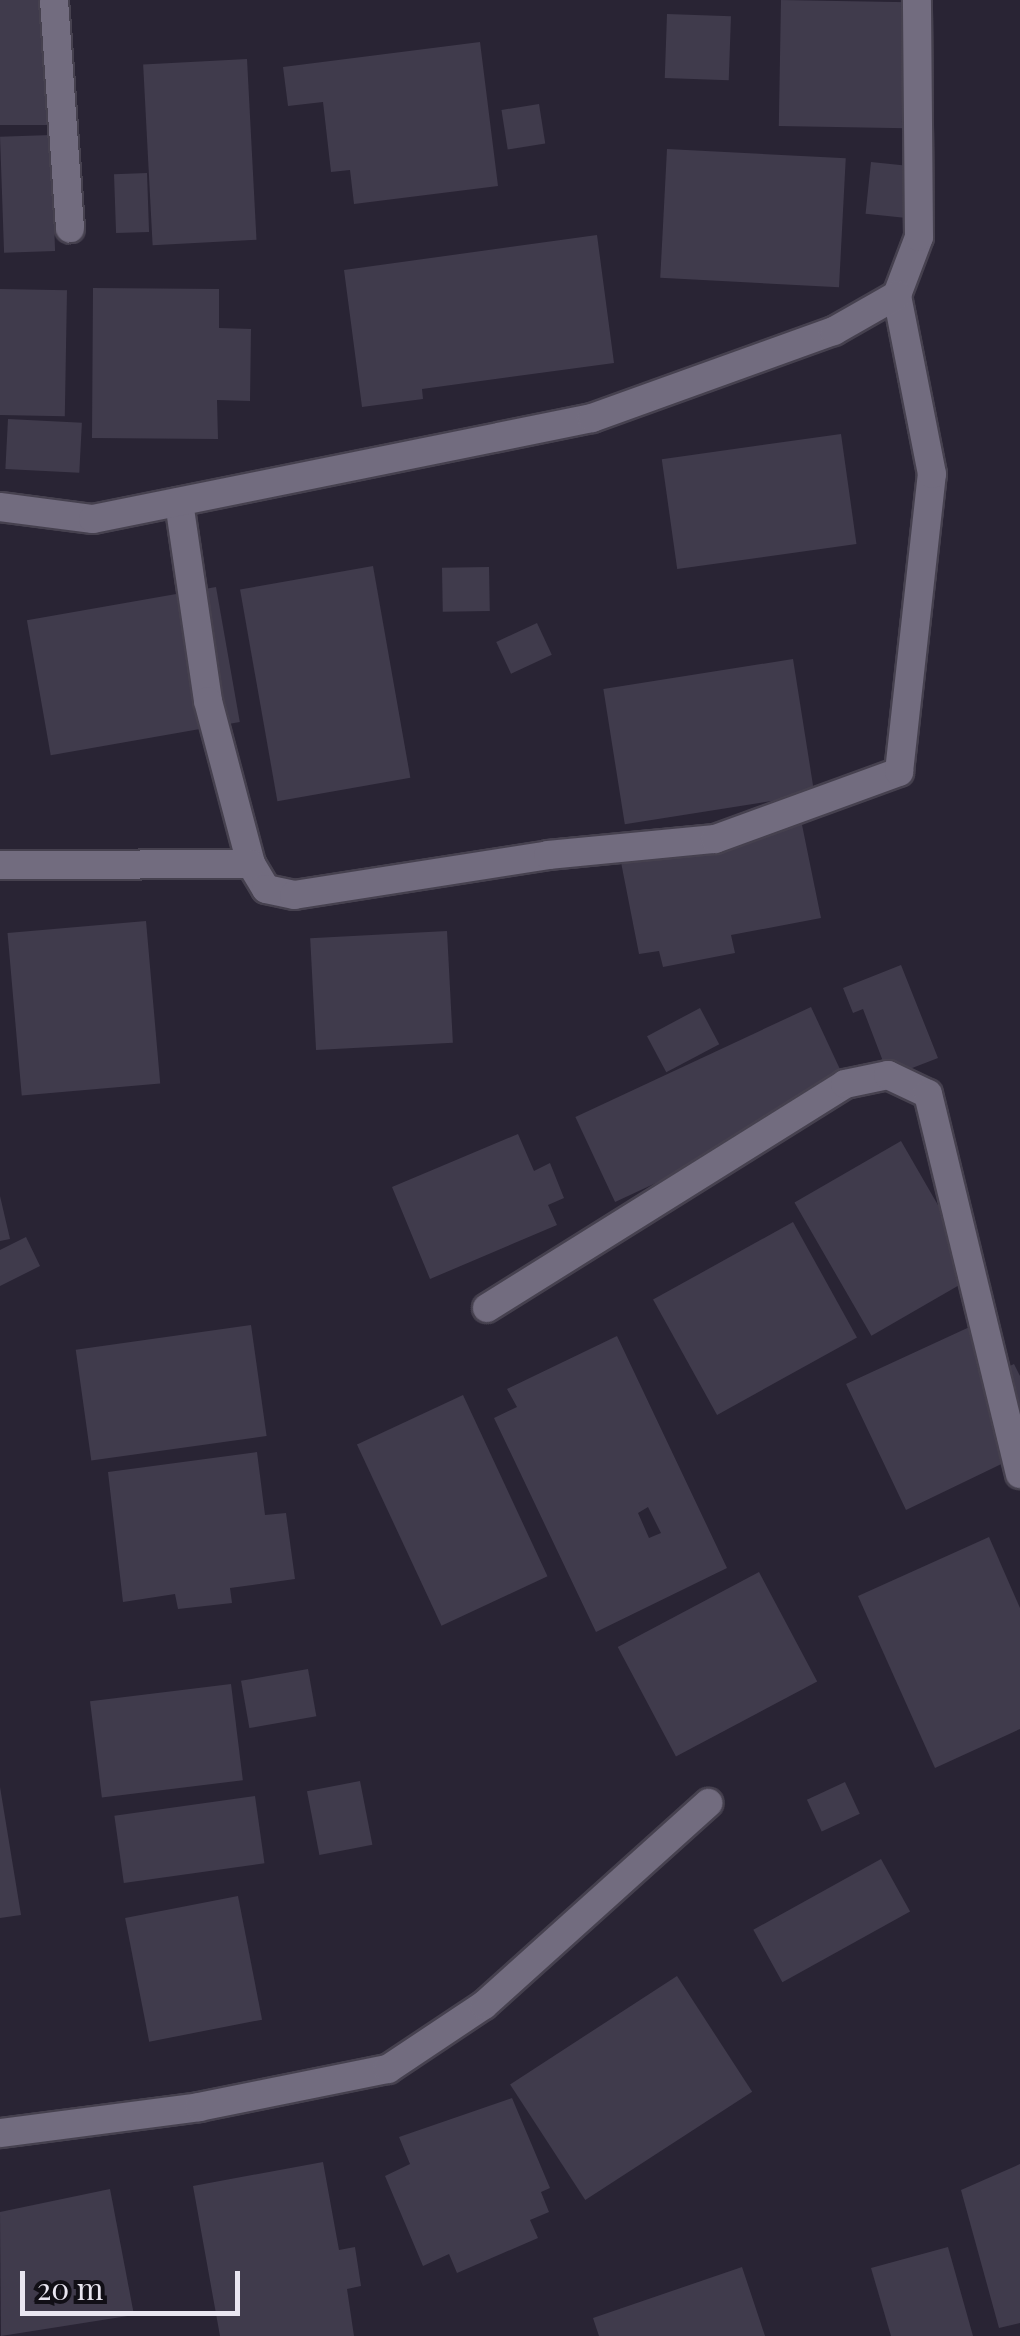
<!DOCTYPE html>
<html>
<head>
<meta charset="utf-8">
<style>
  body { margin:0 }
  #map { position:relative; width:1020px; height:2336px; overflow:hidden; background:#292434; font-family:"Playfair Display",serif }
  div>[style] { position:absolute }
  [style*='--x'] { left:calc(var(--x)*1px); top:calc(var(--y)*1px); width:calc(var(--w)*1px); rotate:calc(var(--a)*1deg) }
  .building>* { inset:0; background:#403b4c; transform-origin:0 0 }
  .roads { filter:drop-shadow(2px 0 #46414f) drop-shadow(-2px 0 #46414f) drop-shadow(0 2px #46414f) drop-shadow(0 -2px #46414f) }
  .minor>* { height:28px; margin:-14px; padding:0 14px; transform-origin:14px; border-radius:14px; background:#726c7f }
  span { translate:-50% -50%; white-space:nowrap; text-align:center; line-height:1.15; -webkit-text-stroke:8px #110f16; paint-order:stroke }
  .scale { position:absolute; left:20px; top:2271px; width:220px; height:45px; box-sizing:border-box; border:5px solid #e9e6f1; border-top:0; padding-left:12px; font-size:30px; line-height:35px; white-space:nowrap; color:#e9e6f1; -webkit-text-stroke:8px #110f16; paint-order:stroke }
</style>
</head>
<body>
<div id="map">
  <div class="building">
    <div style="left:0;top:0;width:48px;height:125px"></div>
    <div style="left:781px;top:0;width:142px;height:126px;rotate:1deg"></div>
    <div style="left:667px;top:14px;width:64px;height:64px;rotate:2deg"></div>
    <div style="clip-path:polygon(480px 42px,498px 186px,354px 204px,350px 170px,331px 172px,323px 102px,288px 106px,283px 67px)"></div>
    <div style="left:247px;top:59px;width:181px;height:104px;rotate:87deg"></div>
    <div style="left:539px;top:104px;width:40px;height:38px;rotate:81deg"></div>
    <div style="left:51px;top:135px;width:116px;height:51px;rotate:88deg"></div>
    <div style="left:667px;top:149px;width:179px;height:129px;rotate:3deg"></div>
    <div style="left:871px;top:162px;width:51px;height:52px;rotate:6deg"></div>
    <div style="left:147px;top:173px;width:59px;height:33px;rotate:88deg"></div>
    <div style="clip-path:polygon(597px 235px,614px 363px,422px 389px,423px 399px,362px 407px,344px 270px)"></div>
    <div style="clip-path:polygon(93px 288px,219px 289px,219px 328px,251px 329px,250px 401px,217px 400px,218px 439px,92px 438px)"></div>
    <div style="left:0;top:289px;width:67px;height:126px;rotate:1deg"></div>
    <div style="left:8px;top:419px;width:74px;height:50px;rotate:3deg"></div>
    <div style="left:841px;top:434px;width:111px;height:181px;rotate:82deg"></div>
    <div style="left:373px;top:566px;width:215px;height:135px;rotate:80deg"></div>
    <div style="left:489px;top:567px;width:44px;height:47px;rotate:89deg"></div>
    <div style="left:216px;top:587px;width:137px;height:192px;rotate:80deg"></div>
    <div style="left:537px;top:623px;width:35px;height:45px;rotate:65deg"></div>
    <div style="left:793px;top:659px;width:137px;height:192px;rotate:81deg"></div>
    <div style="clip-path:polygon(800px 815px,821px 918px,731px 935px,735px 953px,663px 967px,659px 951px,639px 954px,619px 852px)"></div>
    <div style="left:146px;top:921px;width:163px;height:139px;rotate:85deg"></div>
    <div style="left:447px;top:931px;width:112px;height:137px;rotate:87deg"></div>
    <div style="clip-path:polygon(901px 965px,938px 1058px,889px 1077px,863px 1009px,853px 1013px,843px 988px)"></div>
    <div style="left:811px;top:1007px;width:94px;height:260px;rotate:65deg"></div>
    <div style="left:700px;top:1008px;width:41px;height:60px;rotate:62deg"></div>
    <div style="clip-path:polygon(518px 1134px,534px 1171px,550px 1163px,564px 1198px,548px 1205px,557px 1225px,430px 1279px,392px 1187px)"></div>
    <div style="left:901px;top:1141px;width:154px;height:123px;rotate:60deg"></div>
    <div style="clip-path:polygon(0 1196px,10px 1239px,0 1241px)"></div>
    <div style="left:793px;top:1222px;width:132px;height:160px;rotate:61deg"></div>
    <div style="clip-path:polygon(26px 1237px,40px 1266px,0 1286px,0 1250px)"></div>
    <div style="clip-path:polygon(976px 1324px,999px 1371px,1014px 1364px,1020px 1376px,1020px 1455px,906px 1510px,846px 1384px)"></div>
    <div style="left:251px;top:1325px;width:112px;height:177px;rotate:82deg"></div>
    <div style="clip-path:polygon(evenodd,617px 1336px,727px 1568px,596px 1632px,494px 1418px,517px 1407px,507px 1389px,617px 1336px,648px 1507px,661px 1533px,649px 1538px,638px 1513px,648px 1507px)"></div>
    <div style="left:463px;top:1395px;width:200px;height:117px;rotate:65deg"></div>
    <div style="clip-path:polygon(257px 1452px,265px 1515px,286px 1513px,295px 1579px,230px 1588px,232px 1603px,178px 1609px,175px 1594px,123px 1602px,108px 1472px)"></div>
    <div style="clip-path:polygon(989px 1537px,1020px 1608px,1020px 1729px,935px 1768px,858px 1596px)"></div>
    <div style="left:759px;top:1572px;width:124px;height:160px;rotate:62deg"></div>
    <div style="left:308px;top:1669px;width:48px;height:68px;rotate:80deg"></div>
    <div style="left:231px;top:1684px;width:97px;height:142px;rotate:83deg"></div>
    <div style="left:360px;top:1781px;width:65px;height:54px;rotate:79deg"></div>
    <div style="left:845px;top:1782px;width:35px;height:42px;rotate:65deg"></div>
    <div style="clip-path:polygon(0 1787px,21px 1915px,0 1918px)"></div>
    <div style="left:255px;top:1796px;width:68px;height:142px;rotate:82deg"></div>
    <div style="left:881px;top:1859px;width:60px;height:146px;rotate:61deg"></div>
    <div style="left:238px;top:1896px;width:126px;height:115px;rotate:79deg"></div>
    <div style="left:677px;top:1976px;width:138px;height:199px;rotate:57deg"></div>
    <div style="clip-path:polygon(512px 2098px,550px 2188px,541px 2192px,549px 2212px,530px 2220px,538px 2238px,457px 2273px,449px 2254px,423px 2266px,385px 2176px,410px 2164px,399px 2137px)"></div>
    <div style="clip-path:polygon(323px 2162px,339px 2250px,355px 2247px,361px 2286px,347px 2289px,354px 2336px,220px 2336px,193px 2186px)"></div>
    <div style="clip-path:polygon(1020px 2164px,1020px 2323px,999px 2328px,961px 2190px)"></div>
    <div style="clip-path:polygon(110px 2189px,134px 2315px,1px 2336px,0 2212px)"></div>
    <div style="clip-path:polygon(948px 2247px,973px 2336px,891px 2336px,871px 2268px)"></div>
    <div style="clip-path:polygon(742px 2267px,765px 2336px,599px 2336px,593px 2318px)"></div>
  </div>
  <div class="roads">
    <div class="minor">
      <div style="--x:54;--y:0;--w:229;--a:86"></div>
      <div style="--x:179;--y:502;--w:201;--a:81.7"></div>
      <div style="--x:208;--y:701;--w:169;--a:75.2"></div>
      <div style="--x:251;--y:864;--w:29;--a:59"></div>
      <div style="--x:266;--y:889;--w:29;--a:12"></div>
      <div style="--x:294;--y:895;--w:257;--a:-8.9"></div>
      <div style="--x:548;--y:855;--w:168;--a:-5.5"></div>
      <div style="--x:715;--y:839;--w:196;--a:-20"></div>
      <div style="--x:899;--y:772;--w:300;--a:-83.7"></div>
      <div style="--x:932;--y:474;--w:182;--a:-101.1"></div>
      <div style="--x:897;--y:295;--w:62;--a:-69.2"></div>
      <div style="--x:919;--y:237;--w:237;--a:-90.5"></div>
      <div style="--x:0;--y:507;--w:94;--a:7.4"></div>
      <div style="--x:93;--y:519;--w:509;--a:-11.44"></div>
      <div style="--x:592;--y:418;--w:257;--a:-19.8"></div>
      <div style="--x:834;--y:331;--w:73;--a:-29.7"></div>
      <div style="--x:0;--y:865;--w:251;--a:-0.2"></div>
      <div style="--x:487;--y:1308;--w:422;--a:-32"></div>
      <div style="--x:845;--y:1084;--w:44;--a:-11.8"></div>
      <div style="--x:888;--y:1075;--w:44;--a:25.4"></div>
      <div style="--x:928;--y:1094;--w:391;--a:76.4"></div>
      <div style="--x:0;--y:2133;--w:201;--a:-7.4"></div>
      <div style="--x:199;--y:2107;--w:193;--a:-11.4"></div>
      <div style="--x:388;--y:2069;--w:115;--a:-33.7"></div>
      <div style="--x:484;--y:2005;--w:302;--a:-42"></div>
    </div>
  </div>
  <div class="scale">20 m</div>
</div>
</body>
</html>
